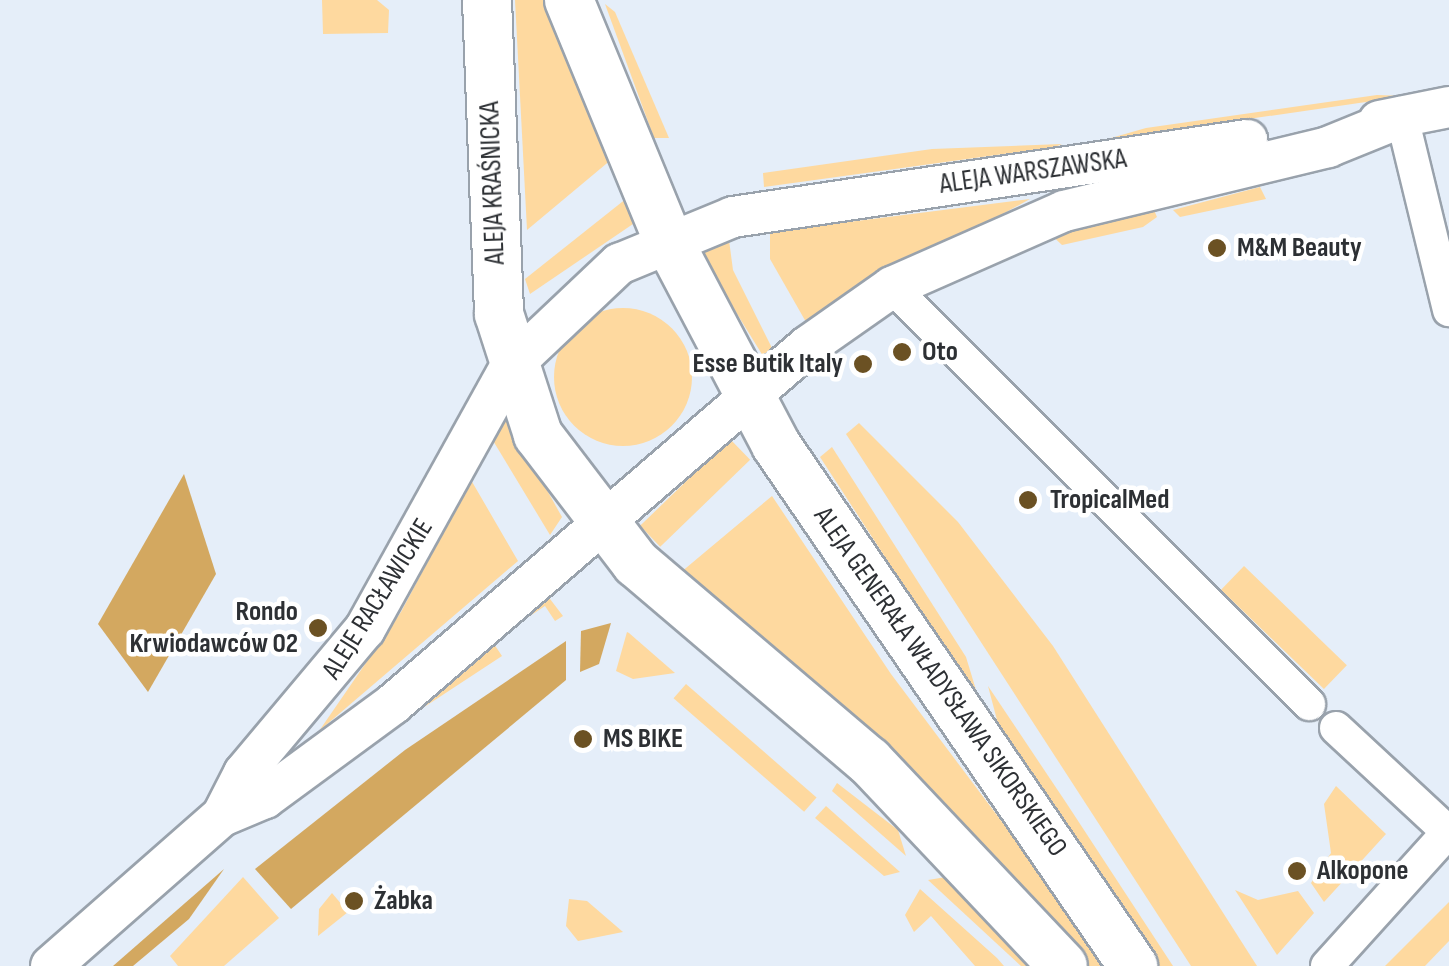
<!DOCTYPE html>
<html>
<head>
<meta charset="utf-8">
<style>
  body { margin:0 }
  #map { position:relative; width:1449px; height:966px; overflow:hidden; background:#e5eef9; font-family:"Sofia Sans Condensed",sans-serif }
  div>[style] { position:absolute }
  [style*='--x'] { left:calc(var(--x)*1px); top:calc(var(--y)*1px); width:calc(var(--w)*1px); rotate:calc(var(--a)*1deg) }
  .green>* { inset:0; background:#fed99f; transform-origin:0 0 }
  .round { border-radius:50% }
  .forest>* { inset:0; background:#d3a860 }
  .roads { filter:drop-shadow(2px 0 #99a2ac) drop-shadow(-2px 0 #99a2ac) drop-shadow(0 2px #99a2ac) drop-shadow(0 -2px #99a2ac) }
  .minor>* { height:32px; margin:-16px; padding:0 16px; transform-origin:16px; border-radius:16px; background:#fff }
  .tertiary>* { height:40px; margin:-20px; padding:0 20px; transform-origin:20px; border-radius:20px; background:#fff }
  .secondary>* { height:48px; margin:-24px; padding:0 24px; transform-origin:24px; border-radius:24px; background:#fff }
  .dots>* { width:28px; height:28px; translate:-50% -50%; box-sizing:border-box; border:5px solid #fff; border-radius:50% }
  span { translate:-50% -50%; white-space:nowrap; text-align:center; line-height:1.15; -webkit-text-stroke:9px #fff; paint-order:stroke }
  .street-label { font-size:28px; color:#2d3034 }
  .poi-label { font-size:28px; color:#2d3034; font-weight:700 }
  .left { translate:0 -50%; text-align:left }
  .right { translate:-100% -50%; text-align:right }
</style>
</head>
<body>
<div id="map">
  <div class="green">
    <div style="clip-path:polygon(322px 0,377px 0,389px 10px,388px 33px,323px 34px)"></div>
    <div style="clip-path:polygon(515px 0,552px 0,612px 159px,527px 230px)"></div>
    <div style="clip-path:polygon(605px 4px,615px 12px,669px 138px,654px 138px)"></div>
    <div style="clip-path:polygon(1377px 95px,1407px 96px,1104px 140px,1146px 128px)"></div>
    <div style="clip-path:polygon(1062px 144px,1055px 147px,764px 187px,763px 173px,932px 149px)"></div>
    <div style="clip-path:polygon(1260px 187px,1266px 199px,1180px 217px,1173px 210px)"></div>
    <div style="clip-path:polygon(627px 198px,633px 224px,530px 294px,525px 279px)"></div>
    <div style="clip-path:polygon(1030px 199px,806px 322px,770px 259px,770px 232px)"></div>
    <div style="clip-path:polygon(1151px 203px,1157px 217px,1143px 227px,1062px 245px,1046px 230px)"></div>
    <div style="clip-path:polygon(729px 240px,733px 270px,772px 348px,763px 356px,699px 252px)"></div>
    <div class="round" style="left:554px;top:308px;width:138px;height:138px"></div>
    <div style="clip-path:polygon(506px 417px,562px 517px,550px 535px,492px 439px)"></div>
    <div style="clip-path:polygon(859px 423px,958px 522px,1053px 646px,1257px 966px,1191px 966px,846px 434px)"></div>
    <div style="left:730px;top:439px;width:29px;height:125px;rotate:46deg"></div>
    <div style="clip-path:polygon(832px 447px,966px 657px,980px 703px,820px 457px)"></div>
    <div style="clip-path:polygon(471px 480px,518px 561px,319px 731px,401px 612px)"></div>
    <div style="clip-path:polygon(772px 496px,891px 674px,1110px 966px,1082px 966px,680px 573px)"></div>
    <div style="left:1244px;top:566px;width:143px;height:33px;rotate:44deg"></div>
    <div style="clip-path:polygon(547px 595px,563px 616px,555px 621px,545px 606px,492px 641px,502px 656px,406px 719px,404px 716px,491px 641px)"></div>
    <div style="clip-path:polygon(627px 632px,629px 633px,675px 673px,633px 679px,616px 671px)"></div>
    <div style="left:686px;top:684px;width:173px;height:19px;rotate:41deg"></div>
    <div style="clip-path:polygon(988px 686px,1067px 804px,1173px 966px,1156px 966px,1001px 735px)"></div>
    <div style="clip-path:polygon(837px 783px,898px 830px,906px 856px,832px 791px)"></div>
    <div style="clip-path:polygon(1336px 786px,1386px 834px,1324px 902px,1311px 883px,1331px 853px,1324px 804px)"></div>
    <div style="clip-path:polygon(826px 806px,900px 872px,884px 876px,815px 818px)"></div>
    <div style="clip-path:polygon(243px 877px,279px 918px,224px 966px,178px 966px,170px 956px)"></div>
    <div style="clip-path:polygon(946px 877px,1039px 966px,1021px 966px,928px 880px)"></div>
    <div style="clip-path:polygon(920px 889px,997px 958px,1004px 966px,975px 966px,931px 916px,914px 932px,905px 915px)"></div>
    <div style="clip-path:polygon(1235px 890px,1258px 900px,1298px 891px,1314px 913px,1277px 955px)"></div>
    <div style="clip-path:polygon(332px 893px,348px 912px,318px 936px,319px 909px)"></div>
    <div style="clip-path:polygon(569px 899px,587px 901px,623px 932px,578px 941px,566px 926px)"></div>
    <div style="clip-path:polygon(1449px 902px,1449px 941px,1425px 966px,1385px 966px)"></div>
  </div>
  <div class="forest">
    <div style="clip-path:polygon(184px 474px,216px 574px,148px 692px,98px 624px)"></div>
    <div style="clip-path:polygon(611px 623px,599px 664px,580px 672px,581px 631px)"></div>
    <div style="clip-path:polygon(566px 641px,566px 680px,291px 909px,255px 869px,405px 750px)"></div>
    <div style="clip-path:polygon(224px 869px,189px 919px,133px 966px,113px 966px)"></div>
  </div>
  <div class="roads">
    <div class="minor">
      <div style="--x:1402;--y:117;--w:199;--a:76.3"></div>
      <div style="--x:892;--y:287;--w:590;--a:45"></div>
      <div style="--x:1336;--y:728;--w:154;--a:42.9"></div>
      <div style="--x:1327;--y:966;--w:181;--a:-47.9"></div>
    </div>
    <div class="tertiary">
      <div style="--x:1379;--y:121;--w:71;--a:-11.3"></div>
      <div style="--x:222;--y:816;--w:48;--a:-62.9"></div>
      <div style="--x:244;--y:773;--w:188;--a:-50"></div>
      <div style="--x:365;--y:629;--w:301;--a:-61"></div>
      <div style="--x:511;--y:366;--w:149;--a:-43.4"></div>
      <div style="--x:619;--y:264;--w:123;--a:-22.4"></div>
      <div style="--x:733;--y:217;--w:520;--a:-8.52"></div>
      <div style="--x:51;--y:966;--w:227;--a:-41.3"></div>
      <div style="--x:222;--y:816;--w:47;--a:-22.7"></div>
      <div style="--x:265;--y:798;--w:159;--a:-36.3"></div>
      <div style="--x:393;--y:704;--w:548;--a:-40.78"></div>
      <div style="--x:808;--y:346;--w:103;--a:-35.1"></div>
      <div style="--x:892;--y:287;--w:188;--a:-23.8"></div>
      <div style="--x:1064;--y:211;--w:272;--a:-13.6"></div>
      <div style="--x:1328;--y:147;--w:80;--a:-22.1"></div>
    </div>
    <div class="secondary">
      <div style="--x:487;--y:0;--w:314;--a:87.8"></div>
      <div style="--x:499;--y:314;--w:127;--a:72.1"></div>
      <div style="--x:538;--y:435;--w:161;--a:52.6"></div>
      <div style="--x:636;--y:563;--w:306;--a:40.4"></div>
      <div style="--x:869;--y:761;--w:282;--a:46.6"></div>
      <div style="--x:569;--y:0;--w:257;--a:67.6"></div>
      <div style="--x:667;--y:238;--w:234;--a:62.2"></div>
      <div style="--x:776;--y:445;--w:632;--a:55.58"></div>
    </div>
  </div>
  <div class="dots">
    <div style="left:1217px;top:248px;background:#6b5123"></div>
    <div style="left:902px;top:352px;background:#6b5123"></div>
    <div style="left:863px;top:364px;background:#6b5123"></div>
    <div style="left:1028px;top:500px;background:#6b5123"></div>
    <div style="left:318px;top:628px;background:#6b5123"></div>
    <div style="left:583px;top:739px;background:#6b5123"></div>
    <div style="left:1297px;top:871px;background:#6b5123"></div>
    <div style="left:354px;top:901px;background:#6b5123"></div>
  </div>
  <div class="street-label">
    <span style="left:1033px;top:172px;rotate:-8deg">ALEJA WARSZAWSKA</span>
    <span style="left:493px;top:183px;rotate:-92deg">ALEJA KRAŚNICKA</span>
    <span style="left:378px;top:599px;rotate:-58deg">ALEJE RACŁAWICKIE</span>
    <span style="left:940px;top:682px;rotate:55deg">ALEJA GENERAŁA WŁADYSŁAWA SIKORSKIEGO</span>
  </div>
  <div class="poi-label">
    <span class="left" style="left:1237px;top:248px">M&amp;M Beauty</span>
    <span class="left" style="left:922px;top:352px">Oto</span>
    <span class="right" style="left:843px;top:364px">Esse Butik Italy</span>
    <span class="left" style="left:1050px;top:500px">TropicalMed</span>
    <span class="right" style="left:298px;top:628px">Rondo<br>Krwiodawców 02</span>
    <span class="left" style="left:603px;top:739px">MS BIKE</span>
    <span class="left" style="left:1317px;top:871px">Alkopone</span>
    <span class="left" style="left:374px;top:901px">Żabka</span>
  </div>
</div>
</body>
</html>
